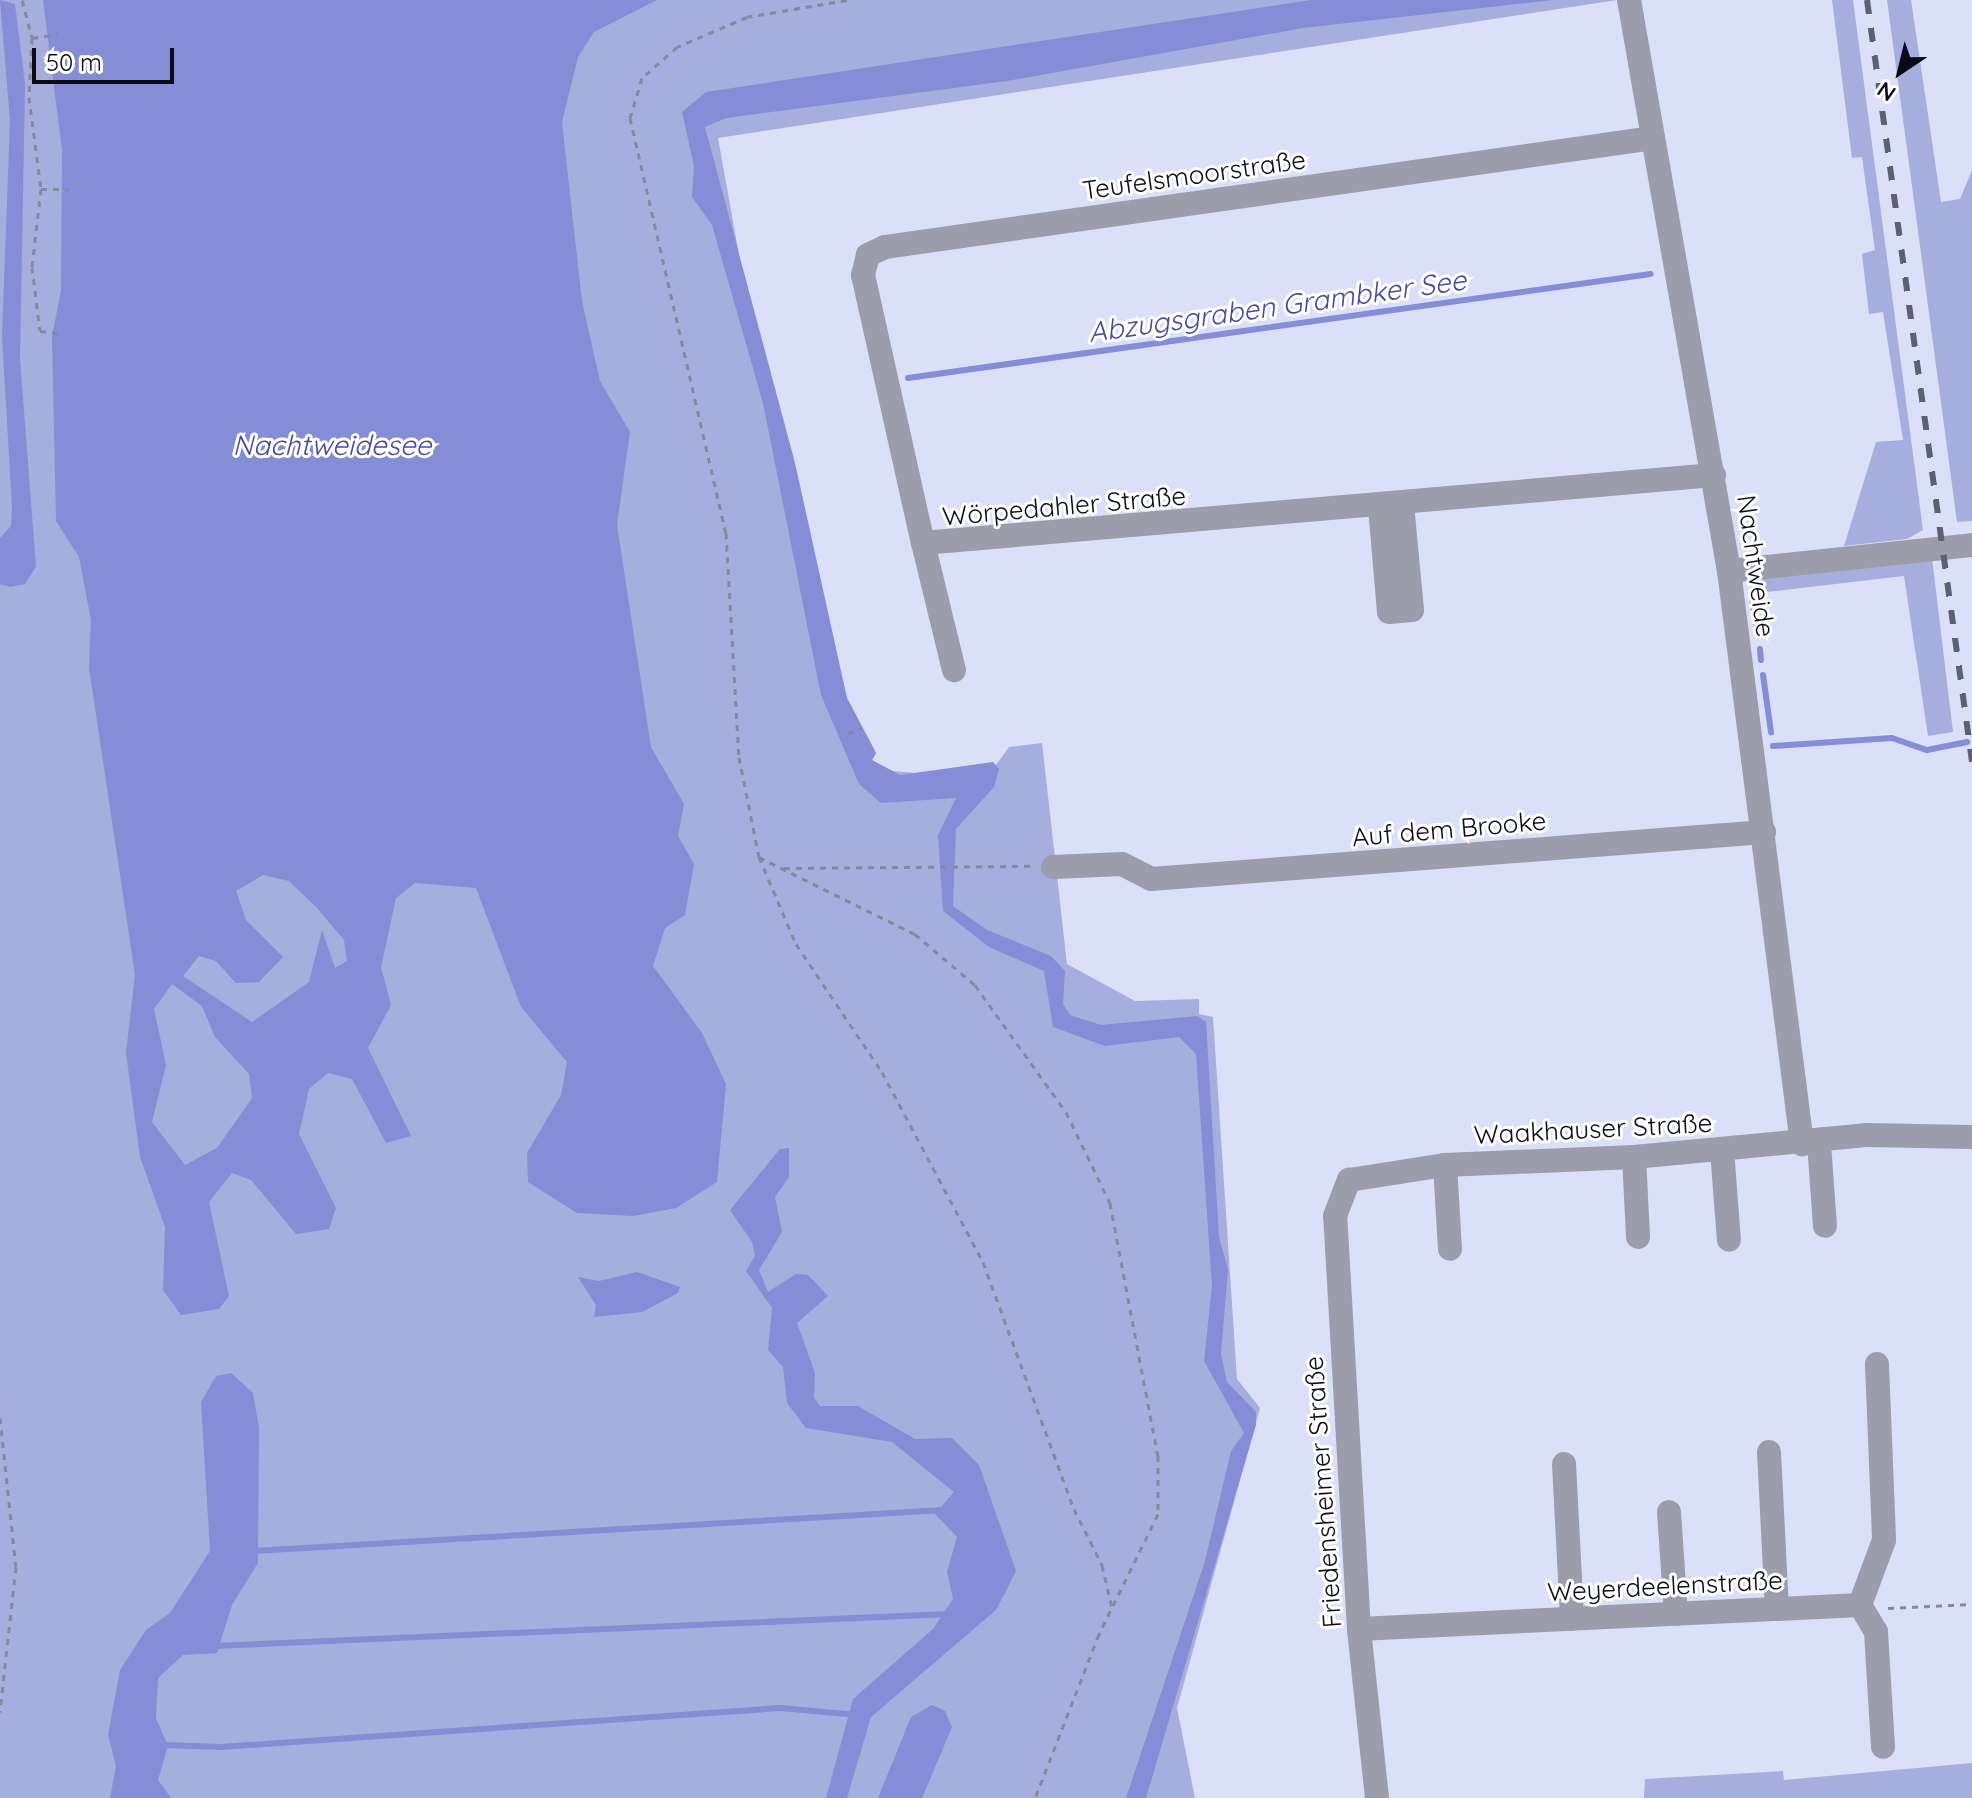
<!DOCTYPE html>
<html>
<head>
<meta charset="utf-8">
<style>
  body { margin:0 }
  #map { position:relative; width:1972px; height:1798px; overflow:hidden; background:#dbe0f9; font-family:Quicksand,sans-serif }
  div>[style] { position:absolute }
  [style*='--x'] { left:calc(var(--x)*1px); top:calc(var(--y)*1px); width:calc(var(--w)*1px); rotate:calc(var(--a)*1deg) }
  .green>* { inset:0; background:#a6aedd }
  .water>* { inset:0; background:#848dd5 }
  .stream>* { height:6px; margin:-3px; padding:0 3px; transform-origin:3px; border-radius:3px; background:#848dd5 }
  .path>* { height:3px; margin-top:-1.5px; transform-origin:0; background:repeating-linear-gradient(90deg,#85899c 0 6px,transparent 0 12px) }
  .minor>* { height:24px; margin:-12px; padding:0 12px; transform-origin:12px; border-radius:12px; background:#9b9dab }
  .rail>* { height:6px; margin-top:-3px; transform-origin:0; background:repeating-linear-gradient(90deg,#5c6070 0 14px,transparent 0 28px) }
  span { translate:-50% -50%; white-space:nowrap; text-align:center; line-height:1.15; -webkit-text-stroke:6px #fff; paint-order:stroke }
  .street-label { font-size:26px; color:#090b15 }
  .water-label { font-size:28px; color:#464aa1; font-style:italic }
  .north { position:absolute; left:1860px; top:32px; width:80px; height:80px; -webkit-text-stroke:6px #fff; paint-order:stroke; rotate:215deg; font-size:22px; font-weight:700; line-height:32px; text-align:center; color:#090b15 }
  .north::after { content:''; display:block; margin:auto; width:28px; height:36px; background:#090b15; clip-path:polygon(50% 0,100% 100%,50% 72%,0 100%) }
  .scale { position:absolute; left:32px; top:48px; width:142px; height:36px; box-sizing:border-box; border:4px solid #090b15; border-top:0; padding-left:10px; font-size:24px; line-height:28px; white-space:nowrap; color:#090b15; -webkit-text-stroke:6px #fff; paint-order:stroke }
</style>
</head>
<body>
<div id="map">
  <div class="green">
    <div style="clip-path:polygon(0 0,1617px 0,718px 138px,740px 260px,847px 698px,876px 753px,872px 760px,880px 770px,930px 774px,996px 765px,1009px 747px,1042px 743px,1067px 964px,1135px 1001px,1199px 999px,1199px 1014px,1213px 1017px,1237px 1379px,1260px 1408px,1177px 1708px,1195px 1798px,0 1798px)"></div>
    <div style="clip-path:polygon(1832px 0,1853px 0,1923px 530px,1907px 539px,1844px 546px,1876px 442px,1903px 440px,1883px 312px,1869px 314px,1862px 254px,1875px 250px,1862px 157px,1852px 158px)"></div>
    <div style="clip-path:polygon(1887px 0,1911px 0,1941px 202px,1960px 199px,1972px 170px,1972px 521px,1957px 522px)"></div>
    <div style="clip-path:polygon(1932px 558px,1953px 732px,1928px 736px,1904px 576px,1749px 594px,1752px 581px,1768px 574px)"></div>
    <div style="clip-path:polygon(1972px 1763px,1972px 1798px,1644px 1798px,1645px 1779px,1783px 1771px,1784px 1780px)"></div>
  </div>
  <div class="water">
    <div style="clip-path:polygon(0 0,15px 4px,25px 84px,20px 359px,36px 567px,25px 584px,10px 587px,0 584px,0 538px,11px 526px,12px 507px,2px 336px,10px 120px)"></div>
    <div style="clip-path:polygon(evenodd,43px 0,657px 0,594px 32px,578px 57px,562px 122px,582px 301px,600px 381px,630px 432px,617px 525px,651px 747px,684px 804px,678px 836px,694px 864px,685px 915px,665px 928px,653px 966px,702px 1033px,726px 1084px,717px 1182px,676px 1208px,633px 1216px,577px 1213px,528px 1182px,527px 1153px,561px 1095px,567px 1062px,521px 1007px,476px 888px,415px 883px,396px 898px,381px 967px,391px 1005px,368px 1048px,411px 1136px,386px 1143px,352px 1079px,328px 1073px,309px 1089px,299px 1134px,336px 1208px,329px 1229px,296px 1234px,251px 1180px,232px 1173px,209px 1202px,229px 1296px,219px 1309px,181px 1315px,163px 1290px,165px 1227px,140px 1157px,126px 1053px,135px 975px,89px 668px,91px 620px,79px 557px,56px 521px,52px 337px,61px 290px,62px 150px,43px 0,263px 875px,289px 881px,317px 908px,344px 940px,347px 961px,335px 968px,322px 930px,309px 982px,252px 1022px,183px 976px,199px 956px,216px 961px,236px 983px,259px 982px,283px 957px,246px 920px,236px 891px,263px 875px,43px 0,172px 984px,202px 1006px,215px 1037px,249px 1074px,252px 1098px,217px 1148px,185px 1165px,152px 1122px,166px 1065px,154px 1009px,172px 984px)"></div>
    <div style="clip-path:polygon(1311px 0,1552px 0,1303px 28px,1007px 81px,726px 118px,705px 127px,795px 463px,847px 698px,876px 753px,872px 760px,900px 775px,993px 762px,999px 769px,994px 787px,956px 829px,953px 906px,987px 930px,1051px 956px,1065px 971px,1063px 1004px,1070px 1015px,1101px 1025px,1197px 1016px,1206px 1022px,1219px 1237px,1228px 1269px,1221px 1354px,1227px 1382px,1256px 1412px,1256px 1425px,1146px 1798px,1126px 1798px,1205px 1561px,1231px 1451px,1244px 1433px,1204px 1361px,1212px 1286px,1196px 1054px,1179px 1037px,1105px 1046px,1053px 1027px,1044px 971px,989px 947px,943px 911px,938px 835px,956px 798px,881px 803px,859px 784px,821px 695px,763px 403px,712px 225px,692px 197px,694px 166px,682px 112px,706px 92px)"></div>
    <div style="clip-path:polygon(789px 1148px,789px 1177px,775px 1197px,782px 1232px,759px 1270px,768px 1292px,796px 1274px,808px 1275px,828px 1296px,797px 1323px,815px 1373px,814px 1398px,820px 1406px,858px 1406px,915px 1439px,952px 1438px,979px 1465px,1016px 1571px,996px 1610px,871px 1717px,847px 1798px,826px 1798px,853px 1699px,933px 1629px,953px 1599px,947px 1572px,957px 1537px,935px 1514px,954px 1492px,892px 1442px,806px 1428px,787px 1403px,783px 1367px,768px 1350px,772px 1308px,746px 1271px,755px 1256px,752px 1242px,730px 1210px,780px 1149px)"></div>
    <div style="clip-path:polygon(637px 1272px,680px 1287px,678px 1293px,642px 1312px,594px 1317px,596px 1305px,578px 1277px,599px 1281px)"></div>
    <div style="clip-path:polygon(231px 1373px,253px 1393px,259px 1428px,258px 1563px,232px 1605px,217px 1653px,183px 1655px,158px 1678px,156px 1718px,168px 1746px,158px 1780px,171px 1798px,110px 1798px,116px 1766px,108px 1735px,120px 1670px,146px 1630px,170px 1613px,210px 1551px,201px 1402px,216px 1376px)"></div>
    <div style="clip-path:polygon(932px 1705px,945px 1711px,952px 1727px,922px 1798px,878px 1798px,911px 1717px)"></div>
  </div>
  <div class="stream">
    <div style="--x:908;--y:378;--w:750;--a:-7.97"></div>
    <div style="--x:1752;--y:598;--w:33;--a:81"></div>
    <div style="--x:1760;--y:649;--w:11;--a:85"></div>
    <div style="--x:1763;--y:675;--w:58;--a:82"></div>
    <div style="--x:1773;--y:746;--w:119;--a:-3.8"></div>
    <div style="--x:1892;--y:738;--w:37;--a:19"></div>
    <div style="--x:1927;--y:750;--w:41;--a:-11.3"></div>
    <div style="--x:253;--y:1551;--w:692;--a:-3.4"></div>
    <div style="--x:213;--y:1646;--w:737;--a:-2.49"></div>
    <div style="--x:163;--y:1745;--w:58;--a:2"></div>
    <div style="--x:221;--y:1747;--w:561;--a:-3.98"></div>
    <div style="--x:781;--y:1708;--w:77;--a:5.2"></div>
  </div>
  <div class="path">
    <div style="--x:22;--y:0;--w:39;--a:75"></div>
    <div style="--x:32;--y:38;--w:59;--a:92.9"></div>
    <div style="--x:29;--y:97;--w:93;--a:82.6"></div>
    <div style="--x:41;--y:189;--w:79;--a:96.6"></div>
    <div style="--x:32;--y:267;--w:64;--a:82.9"></div>
    <div style="--x:40;--y:331;--w:23;--a:7"></div>
    <div style="--x:847;--y:0;--w:101;--a:170.4"></div>
    <div style="--x:747;--y:17;--w:76;--a:156.8"></div>
    <div style="--x:677;--y:47;--w:47;--a:138.5"></div>
    <div style="--x:642;--y:78;--w:42;--a:106.7"></div>
    <div style="--x:630;--y:118;--w:426;--a:77"></div>
    <div style="--x:726;--y:533;--w:224;--a:86.7"></div>
    <div style="--x:739;--y:757;--w:102;--a:78.7"></div>
    <div style="--x:759;--y:857;--w:174;--a:26.3"></div>
    <div style="--x:915;--y:934;--w:79;--a:40.4"></div>
    <div style="--x:975;--y:985;--w:156;--a:54.4"></div>
    <div style="--x:1066;--y:1112;--w:101;--a:64.2"></div>
    <div style="--x:1110;--y:1203;--w:258;--a:79.3"></div>
    <div style="--x:1158;--y:1456;--w:58;--a:90"></div>
    <div style="--x:1158;--y:1514;--w:134;--a:116.2"></div>
    <div style="--x:1099;--y:1634;--w:176;--a:111.3"></div>
    <div style="--x:32;--y:38;--w:26;--a:-9"></div>
    <div style="--x:41;--y:189;--w:28;--a:0"></div>
    <div style="--x:848;--y:733;--w:15;--a:-20"></div>
    <div style="--x:759;--y:857;--w:95;--a:67"></div>
    <div style="--x:796;--y:944;--w:154;--a:56.1"></div>
    <div style="--x:882;--y:1072;--w:215;--a:62"></div>
    <div style="--x:983;--y:1262;--w:263;--a:69.8"></div>
    <div style="--x:1074;--y:1509;--w:63;--a:63.4"></div>
    <div style="--x:1102;--y:1565;--w:44;--a:76.9"></div>
    <div style="--x:784;--y:868;--w:248;--a:-0.5"></div>
    <div style="--x:0;--y:1418;--w:150;--a:83.9"></div>
    <div style="--x:16;--y:1567;--w:146;--a:96.3"></div>
    <div style="--x:1888;--y:1608;--w:84;--a:-2.7"></div>
  </div>
  <div class="minor">
    <div style="--x:1629;--y:0;--w:580;--a:80.07"></div>
    <div style="--x:1729;--y:571;--w:578;--a:82.74"></div>
    <div style="--x:1653;--y:138;--w:776;--a:171.92"></div>
    <div style="--x:885;--y:247;--w:19;--a:155"></div>
    <div style="--x:868;--y:255;--w:21;--a:104"></div>
    <div style="--x:863;--y:275;--w:275;--a:77.4"></div>
    <div style="--x:923;--y:543;--w:794;--a:-4.91"></div>
    <div style="--x:1380;--y:507;--w:105;--a:85.1"></div>
    <div style="--x:1389;--y:612;--w:23;--a:-5"></div>
    <div style="--x:1412;--y:610;--w:105;--a:-95.4"></div>
    <div style="--x:923;--y:543;--w:131;--a:76.3"></div>
    <div style="--x:1729;--y:571;--w:244;--a:-6.1"></div>
    <div style="--x:1053;--y:867;--w:69;--a:-2.5"></div>
    <div style="--x:1122;--y:864;--w:33;--a:27"></div>
    <div style="--x:1151;--y:879;--w:615;--a:-4.38"></div>
    <div style="--x:1819;--y:1143;--w:83;--a:85.9"></div>
    <div style="--x:1722;--y:1150;--w:90;--a:85.6"></div>
    <div style="--x:1634;--y:1157;--w:80;--a:87.1"></div>
    <div style="--x:1445;--y:1165;--w:84;--a:86.6"></div>
    <div style="--x:1877;--y:1364;--w:176;--a:87.7"></div>
    <div style="--x:1884;--y:1540;--w:69;--a:110.3"></div>
    <div style="--x:1860;--y:1605;--w:31;--a:59"></div>
    <div style="--x:1876;--y:1632;--w:115;--a:86.5"></div>
    <div style="--x:1769;--y:1452;--w:157;--a:87.1"></div>
    <div style="--x:1564;--y:1464;--w:155;--a:87"></div>
    <div style="--x:1669;--y:1512;--w:102;--a:86.1"></div>
    <div style="--x:1359;--y:1629;--w:502;--a:-2.74"></div>
    <div style="--x:1377;--y:1798;--w:170;--a:-96.1"></div>
    <div style="--x:1359;--y:1629;--w:414;--a:-93.3"></div>
    <div style="--x:1335;--y:1216;--w:39;--a:-69"></div>
    <div style="--x:1349;--y:1180;--w:97;--a:-8.9"></div>
    <div style="--x:1445;--y:1165;--w:189;--a:-2.4"></div>
    <div style="--x:1634;--y:1157;--w:233;--a:-5.4"></div>
    <div style="--x:1866;--y:1135;--w:106;--a:1.1"></div>
  </div>
  <div class="rail">
    <div style="--x:1867;--y:0;--w:769;--a:82.15"></div>
  </div>
  <div class="street-label">
    <span style="left:1194px;top:175px;rotate:-8deg">Teufelsmoorstraße</span>
    <span style="left:1064px;top:506px;rotate:-5deg">Wörpedahler Straße</span>
    <span style="left:1756px;top:566px;rotate:82deg">Nachtweide</span>
    <span style="left:1449px;top:829px;rotate:-5deg">Auf dem Brooke</span>
    <span style="left:1593px;top:1129px;rotate:-3deg">Waakhauser Straße</span>
    <span style="left:1323px;top:1492px;rotate:-94deg">Friedensheimer Straße</span>
    <span style="left:1665px;top:1586px;rotate:-3deg">Weyerdeelenstraße</span>
  </div>
  <div class="water-label">
    <span style="left:1277px;top:306px;rotate:-8deg">Abzugsgraben Grambker See</span>
    <span style="left:332px;top:445px">Nachtweidesee</span>
  </div>
  <div class="north">N</div>
  <div class="scale">50 m</div>
</div>
</body>
</html>
